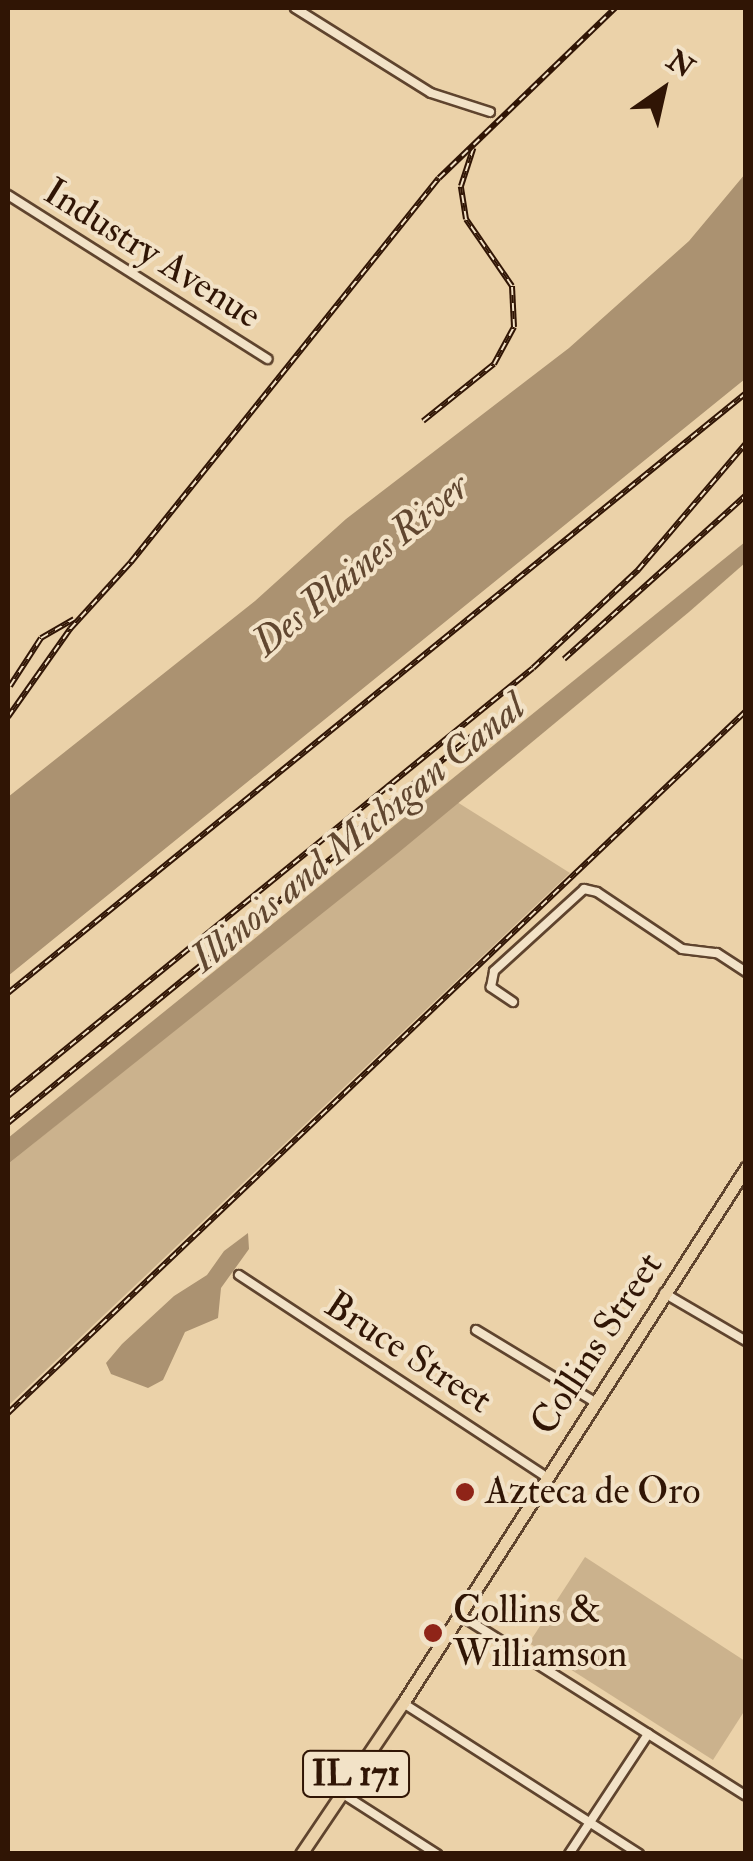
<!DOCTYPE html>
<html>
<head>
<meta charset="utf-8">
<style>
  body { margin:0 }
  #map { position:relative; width:753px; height:1861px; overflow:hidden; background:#ebd2a9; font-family:"IM FELL Double Pica",serif }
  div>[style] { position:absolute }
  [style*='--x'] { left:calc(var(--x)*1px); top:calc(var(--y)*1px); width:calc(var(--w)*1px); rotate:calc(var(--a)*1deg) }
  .green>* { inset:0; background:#cbb28d }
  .water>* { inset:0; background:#ab9271 }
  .roads { filter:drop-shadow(2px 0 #5f442e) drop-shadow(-2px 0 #5f442e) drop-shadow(0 2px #5f442e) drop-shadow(0 -2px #5f442e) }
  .minor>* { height:8px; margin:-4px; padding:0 4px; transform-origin:4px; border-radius:4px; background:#f2e2c7 }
  .primary>* { height:11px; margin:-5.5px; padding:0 5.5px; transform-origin:5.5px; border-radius:5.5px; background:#ebd2a9 }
  .rail>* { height:6px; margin-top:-3px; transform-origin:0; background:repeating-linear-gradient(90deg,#f2e2c7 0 8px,#301505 0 16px); box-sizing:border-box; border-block:2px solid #301505 }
  .dots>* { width:28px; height:28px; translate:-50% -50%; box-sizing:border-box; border:5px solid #f2e2c7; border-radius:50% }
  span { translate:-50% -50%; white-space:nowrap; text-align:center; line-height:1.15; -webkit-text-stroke:8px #f2e2c7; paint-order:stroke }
  .shield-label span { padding:2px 8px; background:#f2e2c7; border:2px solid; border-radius:8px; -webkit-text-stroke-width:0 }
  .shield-label { font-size:35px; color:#301505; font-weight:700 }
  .street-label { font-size:38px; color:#301505 }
  .poi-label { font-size:38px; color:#301505 }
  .left { translate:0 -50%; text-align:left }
  .water-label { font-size:40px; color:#614730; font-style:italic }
  .frame { position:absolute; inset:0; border:10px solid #301505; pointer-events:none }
  .north { position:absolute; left:613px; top:40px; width:100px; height:100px; -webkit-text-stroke:8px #f2e2c7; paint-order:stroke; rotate:34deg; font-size:28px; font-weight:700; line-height:40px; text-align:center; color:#301505 }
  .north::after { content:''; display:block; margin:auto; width:35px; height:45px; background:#301505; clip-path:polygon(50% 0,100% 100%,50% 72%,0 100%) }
</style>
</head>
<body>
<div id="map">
  <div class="green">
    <div style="clip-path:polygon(457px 802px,570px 873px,8px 1406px,8px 1164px)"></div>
    <div style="clip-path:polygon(585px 1557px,745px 1661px,745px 1710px,713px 1760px,529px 1643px)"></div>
  </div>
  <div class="water">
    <div style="clip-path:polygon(745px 174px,745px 379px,8px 976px,8px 797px,255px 601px,346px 519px,569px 348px,689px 241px)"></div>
    <div style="clip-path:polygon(745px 542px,745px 563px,689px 612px,398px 853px,8px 1164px,8px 1138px)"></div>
    <div style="clip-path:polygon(248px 1233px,249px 1249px,221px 1288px,218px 1318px,185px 1332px,163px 1380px,148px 1388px,111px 1374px,106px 1363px,122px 1344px,174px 1296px,207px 1275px,224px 1251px)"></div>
  </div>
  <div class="roads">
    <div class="minor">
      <div style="--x:295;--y:8;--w:160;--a:32"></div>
      <div style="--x:431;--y:93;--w:62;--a:17.9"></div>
      <div style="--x:8;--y:195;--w:307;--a:32.3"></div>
      <div style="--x:513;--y:1002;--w:27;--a:-146"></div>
      <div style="--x:491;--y:987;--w:16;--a:-79"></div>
      <div style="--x:494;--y:971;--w:122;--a:-42.3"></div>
      <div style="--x:584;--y:889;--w:13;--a:13"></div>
      <div style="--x:597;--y:892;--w:102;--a:33.8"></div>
      <div style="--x:682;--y:949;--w:35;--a:7"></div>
      <div style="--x:717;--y:953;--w:35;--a:33"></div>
      <div style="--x:239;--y:1275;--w:368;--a:33.3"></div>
      <div style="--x:664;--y:1293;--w:95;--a:30.3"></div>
      <div style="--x:476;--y:1330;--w:139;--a:31.2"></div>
      <div style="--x:460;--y:1615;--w:338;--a:32.3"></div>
      <div style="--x:403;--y:1703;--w:280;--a:32.6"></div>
      <div style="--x:343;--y:1794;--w:112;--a:32.6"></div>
      <div style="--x:569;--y:1854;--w:144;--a:-56.6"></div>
    </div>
    <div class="primary">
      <div style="--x:301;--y:1854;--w:182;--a:-56"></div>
      <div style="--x:403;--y:1703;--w:636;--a:-57.34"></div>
    </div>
  </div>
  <div class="rail">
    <div style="--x:423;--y:421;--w:91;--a:-38.8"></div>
    <div style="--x:494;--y:364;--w:42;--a:-61.6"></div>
    <div style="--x:514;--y:327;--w:41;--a:-92.8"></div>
    <div style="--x:512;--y:286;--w:81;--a:-124.5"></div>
    <div style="--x:466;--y:219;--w:33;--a:-99"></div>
    <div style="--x:461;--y:186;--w:40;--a:-72"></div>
    <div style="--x:564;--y:659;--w:245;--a:-42"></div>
    <div style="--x:10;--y:686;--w:57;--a:-57.1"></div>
    <div style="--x:41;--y:638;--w:38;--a:-30"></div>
    <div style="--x:8;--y:717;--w:108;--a:-54.8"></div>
    <div style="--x:70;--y:629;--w:91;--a:-47.7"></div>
    <div style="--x:131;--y:562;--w:492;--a:-51.3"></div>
    <div style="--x:439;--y:178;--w:245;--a:-44"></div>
    <div style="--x:333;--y:850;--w:210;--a:-39.4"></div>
    <div style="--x:8;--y:993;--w:951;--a:-39.11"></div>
    <div style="--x:8;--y:1096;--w:677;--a:-39.19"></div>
    <div style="--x:533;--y:668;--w:144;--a:-43"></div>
    <div style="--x:638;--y:570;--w:167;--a:-49.6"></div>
    <div style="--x:8;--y:1123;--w:439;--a:-39.3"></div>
    <div style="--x:8;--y:1413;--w:1019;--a:-43.57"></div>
  </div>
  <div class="dots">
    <div style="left:465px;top:1492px;background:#8f2418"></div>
    <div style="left:433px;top:1633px;background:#8f2418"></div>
  </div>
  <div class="shield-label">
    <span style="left:356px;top:1774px">IL 171</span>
  </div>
  <div class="street-label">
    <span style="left:152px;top:254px;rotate:32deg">Industry Avenue</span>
    <span style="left:597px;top:1344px;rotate:-57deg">Collins Street</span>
    <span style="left:408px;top:1353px;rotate:33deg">Bruce Street</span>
  </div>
  <div class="poi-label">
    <span class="left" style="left:485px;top:1492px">Azteca de Oro</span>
    <span class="left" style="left:453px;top:1633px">Collins &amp;<br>Williamson</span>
  </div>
  <div class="water-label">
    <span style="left:361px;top:565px;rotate:-39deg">Des Plaines River</span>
    <span style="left:358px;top:833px;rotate:-39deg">Illinois and Michigan Canal</span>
  </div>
  <div class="frame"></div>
  <div class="north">N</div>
</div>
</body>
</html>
